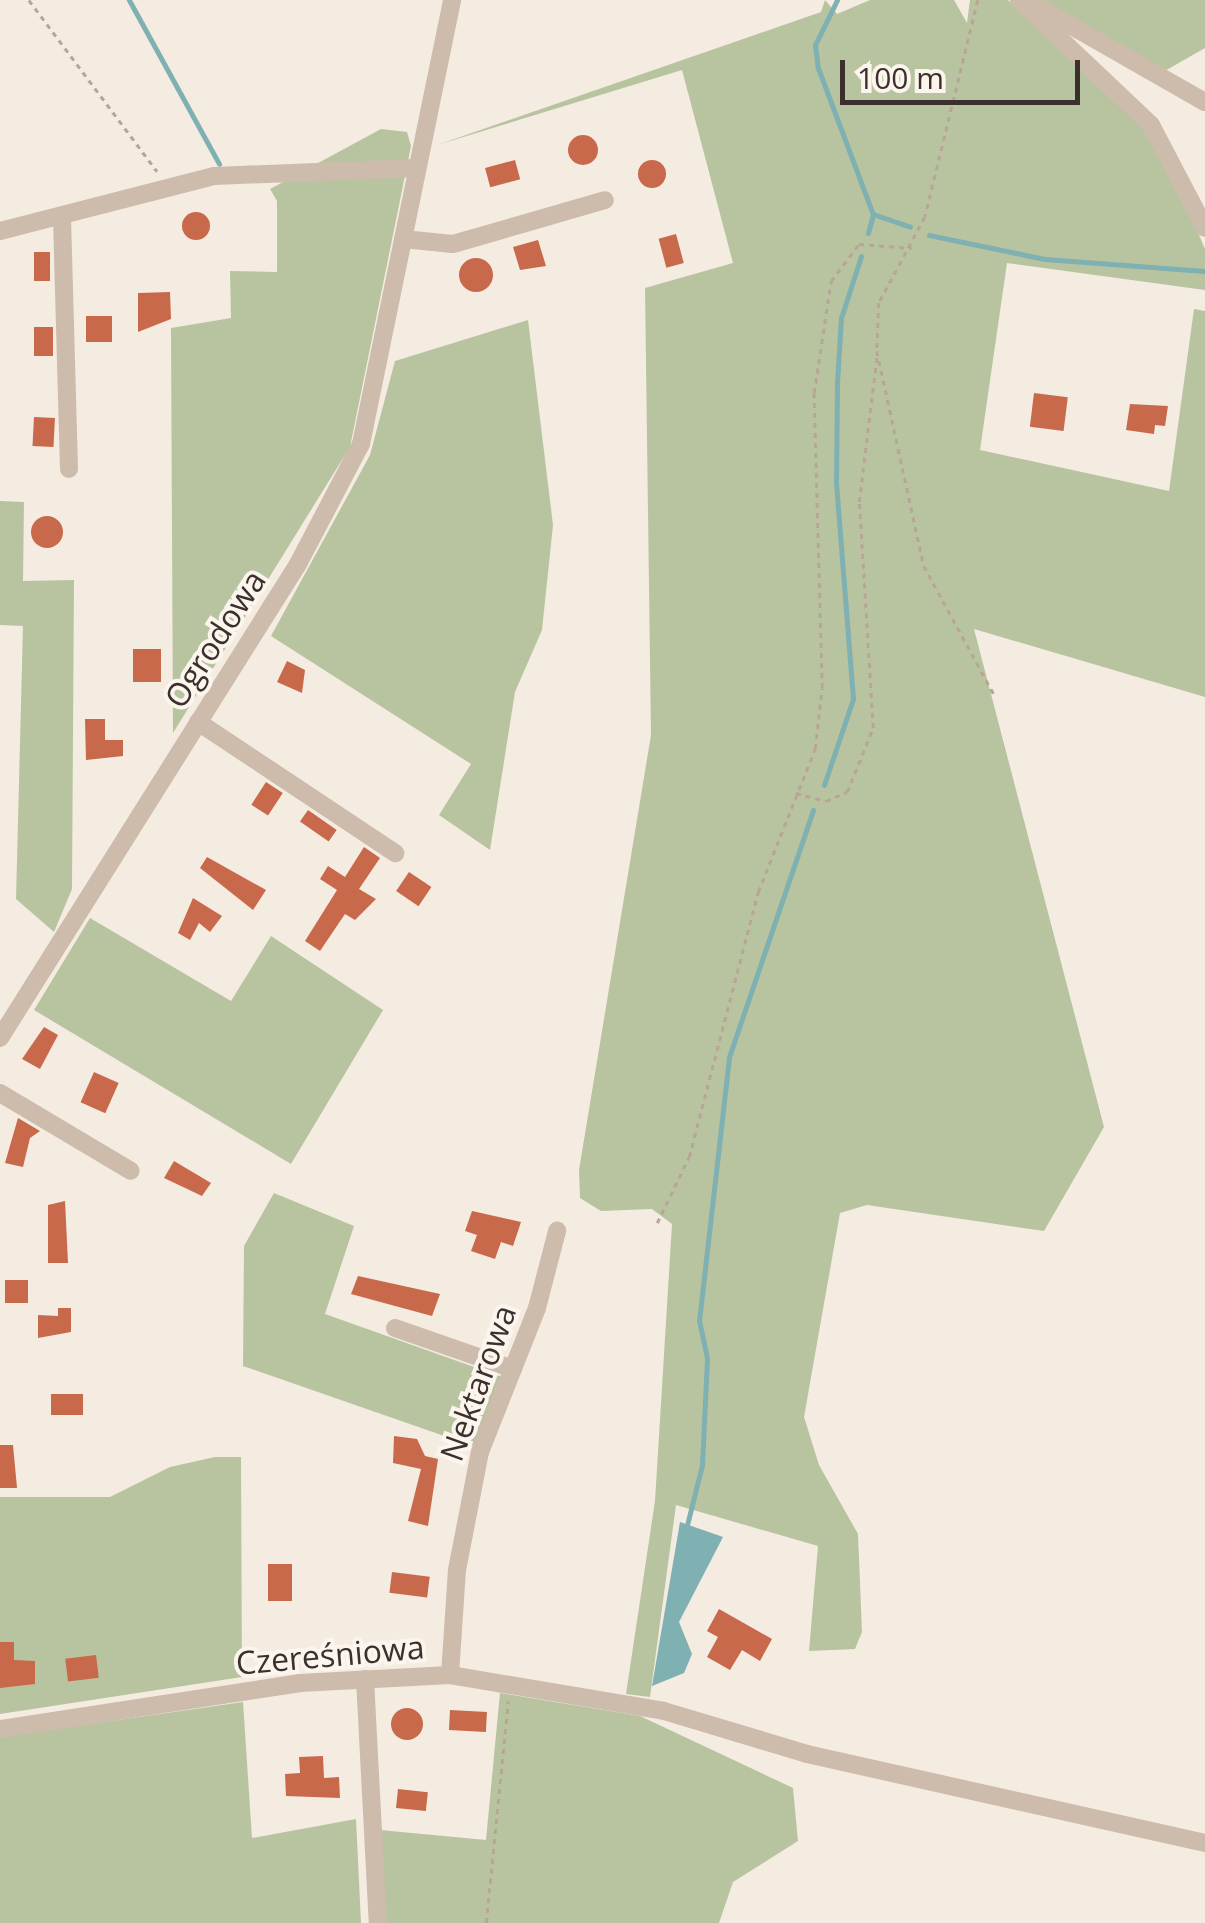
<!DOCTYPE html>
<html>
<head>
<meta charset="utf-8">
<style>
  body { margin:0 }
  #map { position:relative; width:1205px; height:1923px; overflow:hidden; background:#f4ebe1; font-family:"Open Sans",sans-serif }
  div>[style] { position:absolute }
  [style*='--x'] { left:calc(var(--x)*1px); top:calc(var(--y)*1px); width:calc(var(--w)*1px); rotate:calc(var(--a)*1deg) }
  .green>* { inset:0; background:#b8c4a0 }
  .water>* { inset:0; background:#7fb0b2 }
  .stream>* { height:5px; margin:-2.5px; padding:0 2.5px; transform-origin:2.5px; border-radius:2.5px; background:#7fb0b2 }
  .building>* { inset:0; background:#c8694b; transform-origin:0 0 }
  .round { border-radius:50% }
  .path>* { height:2.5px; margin-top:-1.25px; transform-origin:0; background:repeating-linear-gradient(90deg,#b9a596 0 5px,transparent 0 10px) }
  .minor>* { height:18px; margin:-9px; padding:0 9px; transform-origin:9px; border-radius:9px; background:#cdbbac }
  span { translate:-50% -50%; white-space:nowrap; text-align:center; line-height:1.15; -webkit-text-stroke:8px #fbf5ee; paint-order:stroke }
  .street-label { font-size:32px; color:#3b302b }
  .scale { position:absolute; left:840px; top:60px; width:240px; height:45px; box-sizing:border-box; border:5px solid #3b302b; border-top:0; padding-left:12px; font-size:30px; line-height:35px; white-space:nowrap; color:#3b302b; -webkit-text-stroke:8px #fbf5ee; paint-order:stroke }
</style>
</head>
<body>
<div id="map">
  <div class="green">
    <div style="clip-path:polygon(825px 0,837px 14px,870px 0,954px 0,967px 23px,970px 0,1008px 0,1147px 128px,1167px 159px,1205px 249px,1205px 290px,1007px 263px,980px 450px,1169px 491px,1194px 309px,1205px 311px,1205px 697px,974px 629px,1104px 1127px,1044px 1231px,867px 1205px,840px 1213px,804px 1417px,819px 1465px,858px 1534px,862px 1632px,855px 1649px,809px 1651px,818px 1546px,676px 1505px,650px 1697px,626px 1694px,655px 1501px,672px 1224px,652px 1209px,601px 1211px,580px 1198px,579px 1170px,651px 735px,645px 288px,733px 263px,682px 70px,437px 145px,821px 12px)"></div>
    <div style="clip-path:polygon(1036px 0,1205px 0,1205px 48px,1163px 72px)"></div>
    <div style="clip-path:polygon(381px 129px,407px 132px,411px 146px,350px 447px,173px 733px,171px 328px,231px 318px,230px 271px,277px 272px,277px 201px,270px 189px)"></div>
    <div style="clip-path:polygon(528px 320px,553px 525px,542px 630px,515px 692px,490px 850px,439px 815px,471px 764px,271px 636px,370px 455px,395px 361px)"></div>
    <div style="clip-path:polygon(0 501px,24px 502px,23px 581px,74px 580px,72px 889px,54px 932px,16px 899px,23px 626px,0 625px)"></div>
    <div style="clip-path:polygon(90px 918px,231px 1001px,271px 936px,383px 1010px,291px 1164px,34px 1010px)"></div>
    <div style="clip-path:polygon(274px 1193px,354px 1226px,325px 1314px,505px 1378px,473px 1446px,243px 1366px,244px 1246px)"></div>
    <div style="clip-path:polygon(215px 1457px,241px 1457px,242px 1677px,0 1714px,0 1497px,110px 1497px,170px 1467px)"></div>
    <div style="clip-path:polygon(500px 1693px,640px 1716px,793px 1788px,798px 1841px,733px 1882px,719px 1923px,384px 1923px,380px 1830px,486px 1840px)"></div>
    <div style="clip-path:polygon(243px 1702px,252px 1838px,356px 1819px,361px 1923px,0 1923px,0 1737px)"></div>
  </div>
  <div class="water">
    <div style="clip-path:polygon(680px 1522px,723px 1537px,679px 1622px,692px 1654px,684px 1673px,652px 1686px)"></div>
  </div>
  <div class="stream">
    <div style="--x:129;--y:0;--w:187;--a:61.2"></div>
    <div style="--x:837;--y:0;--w:50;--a:116.1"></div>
    <div style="--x:815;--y:45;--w:23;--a:83"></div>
    <div style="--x:818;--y:68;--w:156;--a:69.4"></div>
    <div style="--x:873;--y:214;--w:39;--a:19"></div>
    <div style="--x:868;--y:233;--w:20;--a:-75"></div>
    <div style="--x:929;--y:235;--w:118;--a:11.7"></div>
    <div style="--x:1045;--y:259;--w:160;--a:4.3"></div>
    <div style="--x:824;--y:785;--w:91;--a:-71.4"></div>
    <div style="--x:853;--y:699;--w:217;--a:-94.5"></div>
    <div style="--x:836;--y:483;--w:100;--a:-89.4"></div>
    <div style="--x:837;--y:383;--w:65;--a:-86.5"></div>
    <div style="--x:841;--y:318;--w:65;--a:-72.1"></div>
    <div style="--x:687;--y:1525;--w:62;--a:-76"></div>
    <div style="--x:702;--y:1465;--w:107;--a:-87.3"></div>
    <div style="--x:707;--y:1358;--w:38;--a:-102"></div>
    <div style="--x:699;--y:1321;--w:266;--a:-83.5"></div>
    <div style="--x:729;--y:1057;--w:261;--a:-71.2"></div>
  </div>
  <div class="building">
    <div class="round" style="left:568px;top:135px;width:30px;height:30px"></div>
    <div class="round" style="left:638px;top:160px;width:28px;height:28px"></div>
    <div style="left:515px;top:160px;width:20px;height:31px;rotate:75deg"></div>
    <div class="round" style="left:182px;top:212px;width:28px;height:28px"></div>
    <div style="left:676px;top:234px;width:30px;height:18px;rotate:75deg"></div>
    <div style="clip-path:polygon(538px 240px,546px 266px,520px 270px,513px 247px)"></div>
    <div style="left:34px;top:252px;width:16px;height:29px"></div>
    <div class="round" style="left:459px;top:258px;width:34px;height:34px"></div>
    <div style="clip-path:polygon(170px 292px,171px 319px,138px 332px,138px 293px)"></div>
    <div style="left:86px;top:316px;width:26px;height:26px"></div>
    <div style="left:34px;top:327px;width:19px;height:29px"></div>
    <div style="left:1034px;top:393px;width:34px;height:34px;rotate:7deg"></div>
    <div style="clip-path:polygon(1130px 404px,1168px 406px,1165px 426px,1155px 425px,1154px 434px,1126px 430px)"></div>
    <div style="left:34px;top:417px;width:21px;height:29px;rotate:3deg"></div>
    <div class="round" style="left:31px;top:516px;width:32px;height:32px"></div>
    <div style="left:133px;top:649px;width:28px;height:33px"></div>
    <div style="clip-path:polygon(287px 661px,305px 670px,302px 693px,277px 682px)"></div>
    <div style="clip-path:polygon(85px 719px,105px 719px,105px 740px,123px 740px,123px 756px,86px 760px)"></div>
    <div style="left:266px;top:782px;width:20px;height:27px;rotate:33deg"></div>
    <div style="left:308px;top:810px;width:35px;height:14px;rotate:35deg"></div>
    <div style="clip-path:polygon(364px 847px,380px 858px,359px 889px,376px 899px,355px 920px,345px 914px,320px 951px,305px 941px,337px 890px,320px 879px,328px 866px,345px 877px)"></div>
    <div style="clip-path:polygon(207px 857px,266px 890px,253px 910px,200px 868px)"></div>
    <div style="left:409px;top:872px;width:27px;height:23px;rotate:34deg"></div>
    <div style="clip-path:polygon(193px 898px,222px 916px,210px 932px,199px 923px,190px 940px,178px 933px)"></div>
    <div style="clip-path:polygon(44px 1027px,58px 1035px,40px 1069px,22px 1059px)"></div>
    <div style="left:94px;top:1072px;width:27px;height:33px;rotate:24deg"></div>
    <div style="clip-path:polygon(18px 1118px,40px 1131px,30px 1138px,23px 1167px,5px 1163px)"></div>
    <div style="clip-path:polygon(174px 1161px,211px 1183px,202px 1196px,164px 1178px)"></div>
    <div style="clip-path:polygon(65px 1201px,68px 1263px,48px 1263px,48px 1205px)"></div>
    <div style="clip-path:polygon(472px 1211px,521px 1222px,513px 1246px,501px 1242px,495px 1259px,471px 1251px,477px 1235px,465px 1231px)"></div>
    <div style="clip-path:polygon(358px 1276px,440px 1294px,432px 1316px,351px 1294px)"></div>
    <div style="left:28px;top:1280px;width:23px;height:23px;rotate:90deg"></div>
    <div style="clip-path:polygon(58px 1308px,71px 1308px,71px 1332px,38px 1338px,38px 1315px,58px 1316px)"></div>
    <div style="left:83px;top:1394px;width:21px;height:32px;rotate:90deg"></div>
    <div style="clip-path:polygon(394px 1436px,417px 1439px,425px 1456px,438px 1459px,428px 1526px,408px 1521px,421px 1469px,393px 1463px)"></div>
    <div style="clip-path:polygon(0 1445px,13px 1445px,17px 1488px,0 1488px)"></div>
    <div style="left:268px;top:1564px;width:24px;height:37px"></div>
    <div style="left:392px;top:1572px;width:38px;height:21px;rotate:7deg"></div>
    <div style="clip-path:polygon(719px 1609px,772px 1639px,760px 1661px,742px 1650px,730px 1670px,707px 1657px,718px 1637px,707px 1631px)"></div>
    <div style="clip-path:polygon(0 1642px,14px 1642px,14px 1660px,35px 1661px,35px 1684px,0 1688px)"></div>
    <div style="left:96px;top:1655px;width:23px;height:31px;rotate:83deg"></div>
    <div class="round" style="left:391px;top:1708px;width:32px;height:32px"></div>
    <div style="left:450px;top:1710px;width:37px;height:20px;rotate:3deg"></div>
    <div style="clip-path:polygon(323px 1756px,324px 1778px,339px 1777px,340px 1798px,286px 1796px,285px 1774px,300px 1773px,299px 1757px)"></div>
    <div style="left:398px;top:1789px;width:30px;height:19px;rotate:6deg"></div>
  </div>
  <div class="path">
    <div style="--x:29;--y:0;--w:214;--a:53.2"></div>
    <div style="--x:978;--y:0;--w:223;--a:103.7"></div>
    <div style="--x:925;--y:217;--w:98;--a:118.1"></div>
    <div style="--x:879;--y:303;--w:48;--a:92.4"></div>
    <div style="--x:877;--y:351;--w:220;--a:77.7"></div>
    <div style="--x:924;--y:566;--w:150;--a:61.4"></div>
    <div style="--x:796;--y:793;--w:31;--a:15"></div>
    <div style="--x:826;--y:801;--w:23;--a:-23"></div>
    <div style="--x:847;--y:792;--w:69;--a:-67.9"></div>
    <div style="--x:873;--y:728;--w:226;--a:-93.5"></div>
    <div style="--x:859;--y:502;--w:147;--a:-83"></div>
    <div style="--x:657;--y:1223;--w:73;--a:-64.1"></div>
    <div style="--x:689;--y:1157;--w:274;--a:-75.4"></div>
    <div style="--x:758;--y:892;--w:154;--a:-68.3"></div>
    <div style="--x:815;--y:749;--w:61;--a:-83.5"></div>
    <div style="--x:822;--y:688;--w:295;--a:-91.6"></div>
    <div style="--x:814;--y:393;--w:113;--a:-81.4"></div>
    <div style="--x:831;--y:281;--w:46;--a:-52.9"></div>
    <div style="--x:859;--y:244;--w:53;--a:4.3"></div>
    <div style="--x:486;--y:1923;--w:223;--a:-84.3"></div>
  </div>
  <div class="minor">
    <div style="--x:1019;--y:0;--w:182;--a:43.4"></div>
    <div style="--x:1151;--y:125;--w:116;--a:62.3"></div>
    <div style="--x:1026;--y:0;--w:206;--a:29.7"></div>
    <div style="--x:62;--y:218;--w:251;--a:88.4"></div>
    <div style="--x:0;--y:231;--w:221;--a:-14.4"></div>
    <div style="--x:214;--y:176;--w:202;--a:-2.3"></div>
    <div style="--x:403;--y:239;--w:50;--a:5.7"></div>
    <div style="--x:453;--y:244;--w:158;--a:-16.1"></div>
    <div style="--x:198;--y:722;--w:237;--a:33.6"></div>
    <div style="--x:0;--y:1038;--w:560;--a:-57.84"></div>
    <div style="--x:298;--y:564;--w:136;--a:-62.3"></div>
    <div style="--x:361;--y:444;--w:453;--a:-78.4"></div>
    <div style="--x:0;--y:1093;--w:152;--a:30.8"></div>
    <div style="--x:395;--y:1328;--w:125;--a:19.2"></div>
    <div style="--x:450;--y:1675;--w:105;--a:-86.2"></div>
    <div style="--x:457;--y:1570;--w:120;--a:-79"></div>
    <div style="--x:480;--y:1452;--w:155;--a:-68.4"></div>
    <div style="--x:537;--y:1308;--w:80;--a:-75.4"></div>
    <div style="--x:365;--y:1679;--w:244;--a:87"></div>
    <div style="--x:0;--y:1729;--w:304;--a:-8.7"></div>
    <div style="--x:300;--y:1683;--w:150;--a:-3.1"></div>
    <div style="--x:450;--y:1675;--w:217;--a:9.5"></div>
    <div style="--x:664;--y:1711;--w:149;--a:16.7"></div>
    <div style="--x:807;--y:1754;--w:408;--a:12.6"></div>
  </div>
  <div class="street-label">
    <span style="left:215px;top:639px;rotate:-57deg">Ogrodowa</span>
    <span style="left:478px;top:1383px;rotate:-70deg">Nektarowa</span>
    <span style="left:330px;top:1655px;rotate:-5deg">Czereśniowa</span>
  </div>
  <div class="scale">100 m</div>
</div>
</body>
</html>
